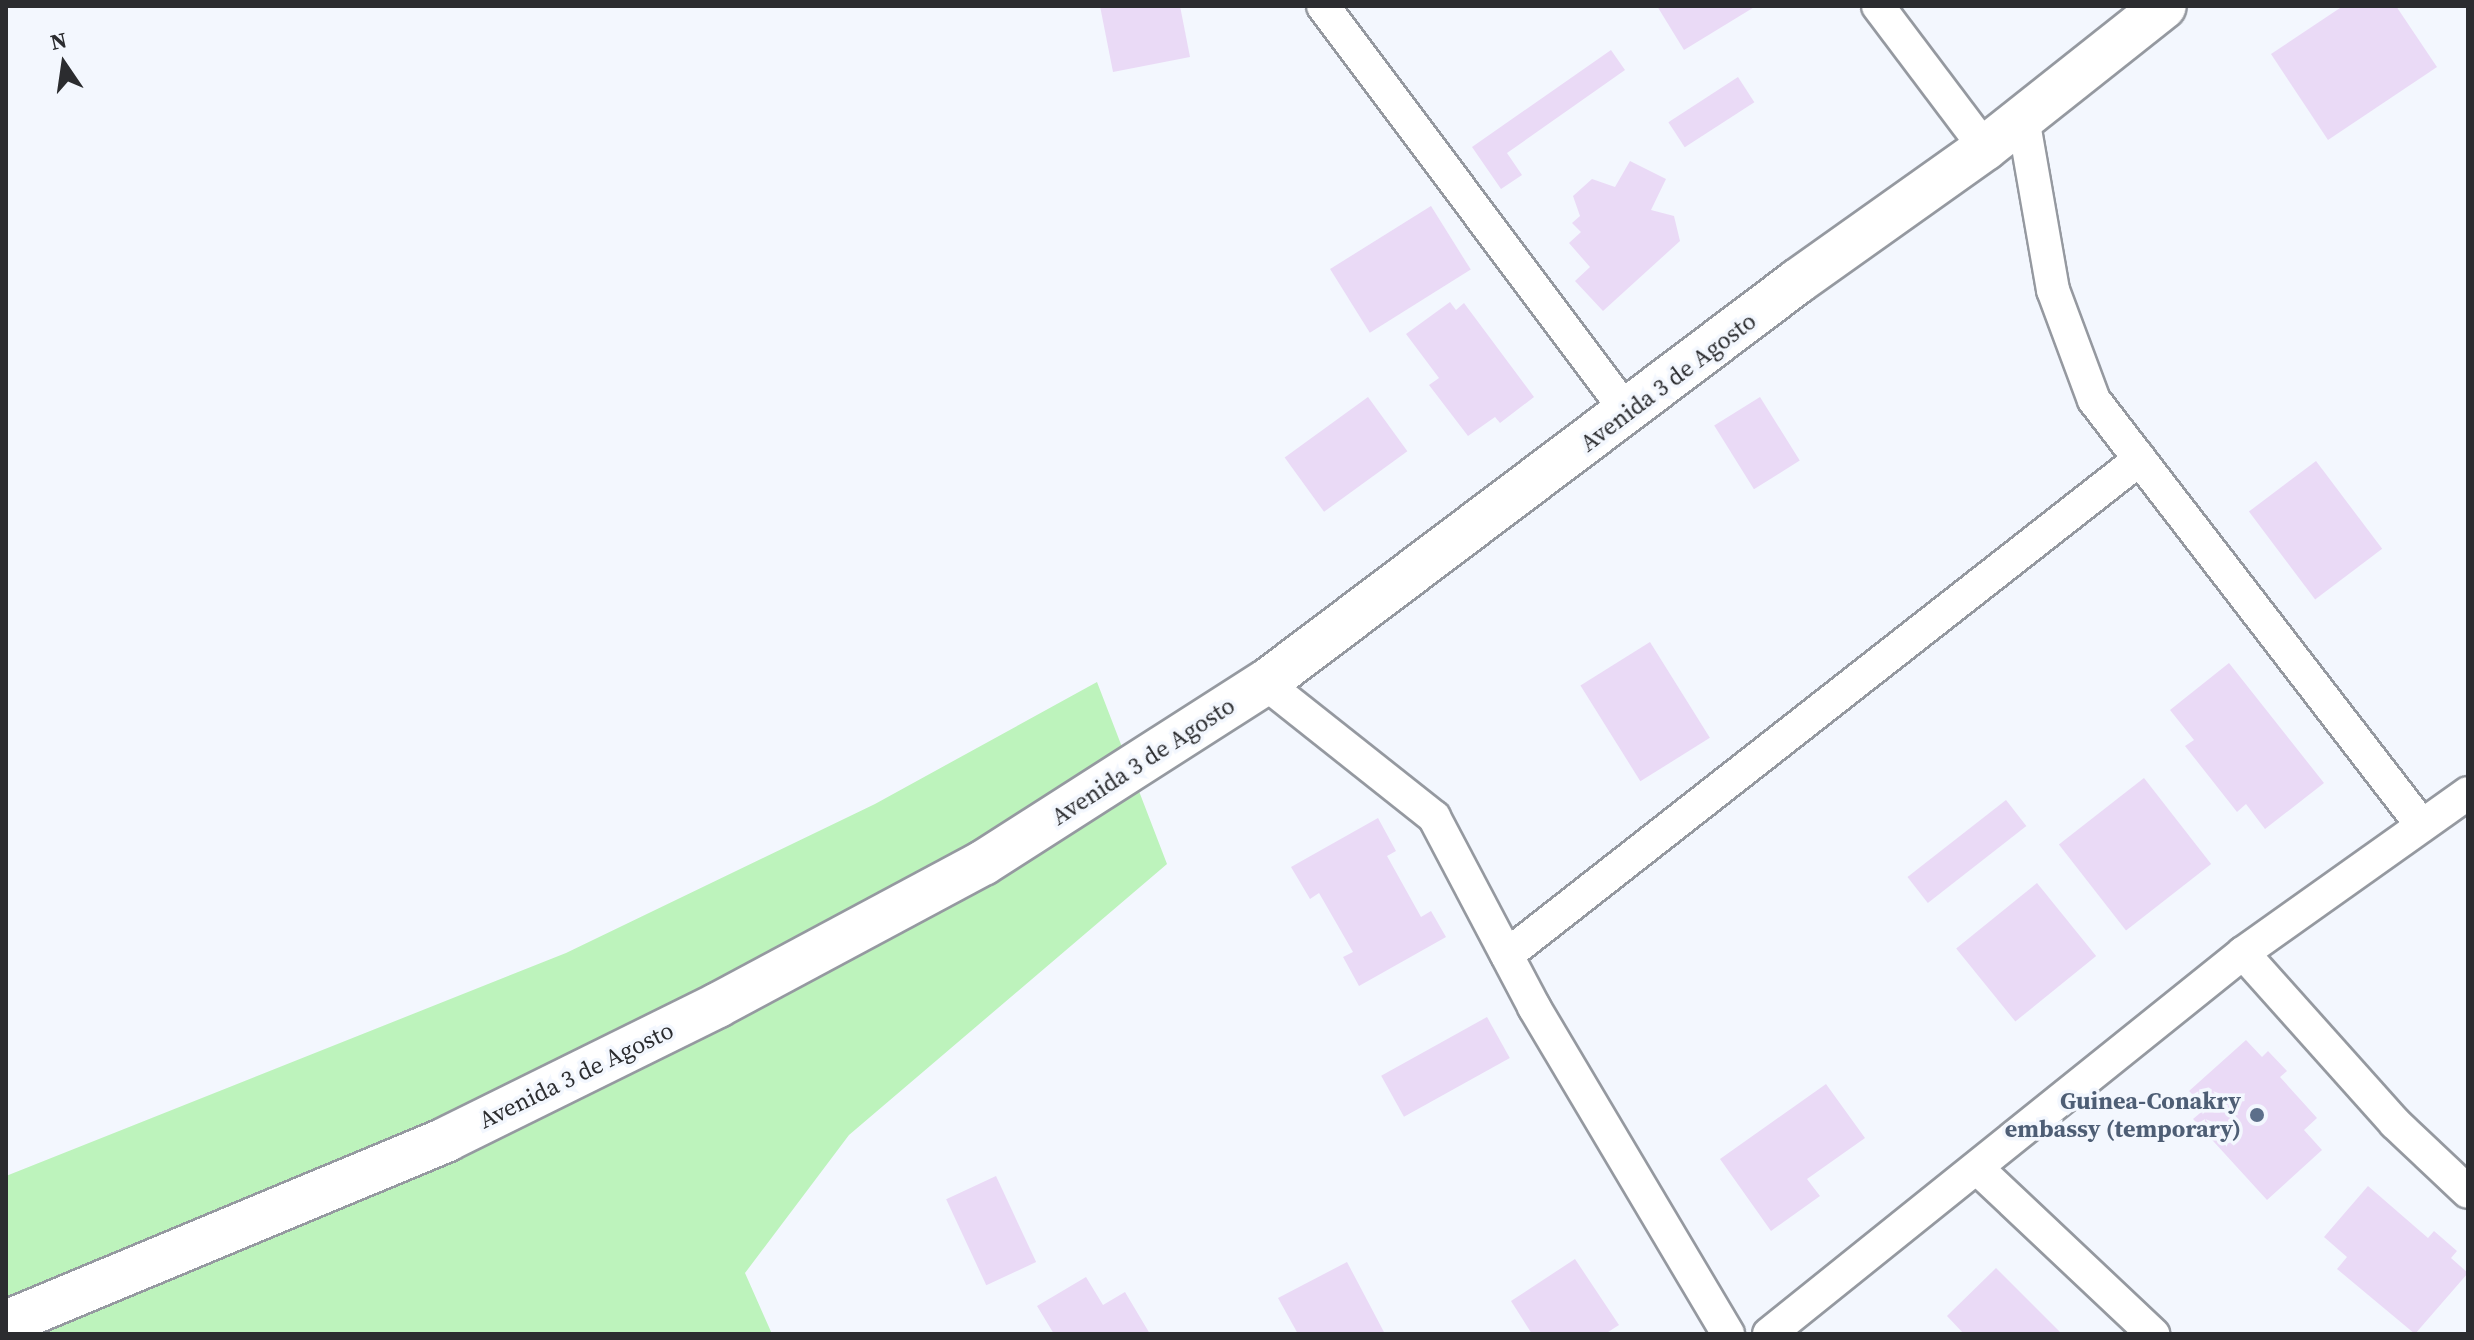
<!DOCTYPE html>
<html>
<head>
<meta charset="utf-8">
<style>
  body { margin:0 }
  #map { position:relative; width:2474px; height:1340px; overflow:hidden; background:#f3f7fe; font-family:"Source Serif 4",serif }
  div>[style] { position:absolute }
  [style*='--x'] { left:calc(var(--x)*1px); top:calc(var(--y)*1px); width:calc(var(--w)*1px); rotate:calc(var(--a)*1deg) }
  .green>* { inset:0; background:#bdf3bc }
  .building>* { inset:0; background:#eadaf6; transform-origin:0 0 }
  .roads { filter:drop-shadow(2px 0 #9599a0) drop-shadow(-2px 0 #9599a0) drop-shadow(0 2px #9599a0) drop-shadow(0 -2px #9599a0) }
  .street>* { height:32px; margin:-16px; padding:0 16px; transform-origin:16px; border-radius:16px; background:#fff }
  .secondary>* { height:44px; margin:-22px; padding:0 22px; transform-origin:22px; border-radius:22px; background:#fff }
  .dots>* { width:22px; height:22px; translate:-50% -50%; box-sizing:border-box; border:4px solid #f3f7fe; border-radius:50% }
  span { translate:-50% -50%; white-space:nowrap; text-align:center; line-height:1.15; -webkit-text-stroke:7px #f3f7fe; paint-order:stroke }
  .street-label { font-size:24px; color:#2b2c2f }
  .service-label { font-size:24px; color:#4e5e75; font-weight:700 }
  .right { translate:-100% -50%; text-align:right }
  .frame { position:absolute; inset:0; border:8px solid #2b2c2f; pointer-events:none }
  .north { position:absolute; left:24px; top:24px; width:80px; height:80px; -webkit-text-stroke:6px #f3f7fe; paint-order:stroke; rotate:347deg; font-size:22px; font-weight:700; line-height:32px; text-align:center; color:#2b2c2f }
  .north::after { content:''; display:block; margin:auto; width:28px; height:36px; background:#2b2c2f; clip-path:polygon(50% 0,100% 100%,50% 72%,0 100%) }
</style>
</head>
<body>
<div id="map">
  <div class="green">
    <div style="clip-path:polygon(1097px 682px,1167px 864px,849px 1135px,745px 1273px,772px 1334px,6px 1334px,6px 1176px,566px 953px,875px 804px)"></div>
  </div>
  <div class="building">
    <div style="clip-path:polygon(1100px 6px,1180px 6px,1190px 57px,1113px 72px)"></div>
    <div style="clip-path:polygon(1657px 6px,1756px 6px,1684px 50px)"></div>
    <div style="clip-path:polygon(2343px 6px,2396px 6px,2437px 67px,2328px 140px,2271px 54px)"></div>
    <div style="clip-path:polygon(1611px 50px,1625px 70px,1507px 153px,1522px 175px,1501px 189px,1472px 147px)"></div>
    <div style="left:1738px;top:77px;width:30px;height:83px;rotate:57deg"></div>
    <div style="clip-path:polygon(1630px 161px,1666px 179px,1651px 210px,1674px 216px,1680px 241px,1603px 311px,1575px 281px,1590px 267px,1569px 243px,1581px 232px,1572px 223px,1580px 216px,1573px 196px,1592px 179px,1615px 187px)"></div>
    <div style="left:1431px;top:206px;width:75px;height:119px;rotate:58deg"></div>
    <div style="clip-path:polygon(1450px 302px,1456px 310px,1464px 303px,1534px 397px,1500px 423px,1495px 417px,1468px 436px,1429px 385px,1439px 378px,1406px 334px)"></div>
    <div style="left:1368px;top:397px;width:67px;height:103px;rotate:54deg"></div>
    <div style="left:1760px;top:397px;width:75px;height:54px;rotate:58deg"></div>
    <div style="left:2316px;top:461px;width:110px;height:84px;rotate:53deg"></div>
    <div style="left:1650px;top:642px;width:113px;height:82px;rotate:58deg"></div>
    <div style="clip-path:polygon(2229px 663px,2324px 783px,2265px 829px,2246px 804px,2237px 812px,2185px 746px,2194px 740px,2170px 710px)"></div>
    <div style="left:2144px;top:778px;width:109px;height:108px;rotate:52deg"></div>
    <div style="left:2006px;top:800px;width:33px;height:125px;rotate:52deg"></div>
    <div style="clip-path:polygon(1378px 818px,1396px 851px,1387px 856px,1421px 917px,1431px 911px,1446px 937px,1359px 986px,1343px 957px,1353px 952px,1319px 893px,1310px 899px,1291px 867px)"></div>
    <div style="left:2037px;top:883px;width:94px;height:104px;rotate:51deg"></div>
    <div style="left:1487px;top:1017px;width:47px;height:121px;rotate:61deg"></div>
    <div style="clip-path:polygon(2246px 1040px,2262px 1057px,2268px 1051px,2287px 1071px,2280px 1077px,2317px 1118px,2304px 1130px,2322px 1150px,2267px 1200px,2193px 1119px,2206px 1108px,2189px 1091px)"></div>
    <div style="clip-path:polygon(1826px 1084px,1865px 1138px,1807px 1179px,1820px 1196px,1771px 1231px,1720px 1159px)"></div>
    <div style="left:996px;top:1176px;width:95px;height:55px;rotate:65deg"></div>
    <div style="clip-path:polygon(2368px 1186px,2428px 1238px,2434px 1231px,2457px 1251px,2451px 1258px,2468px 1273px,2415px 1334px,2337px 1269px,2347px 1257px,2324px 1237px)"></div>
    <div style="clip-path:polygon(1575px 1259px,1619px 1325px,1605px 1334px,1532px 1334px,1511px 1301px)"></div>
    <div style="clip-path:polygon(1347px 1262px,1385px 1334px,1298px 1334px,1278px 1298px)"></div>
    <div style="clip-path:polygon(1996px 1268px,2062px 1334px,1964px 1334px,1947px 1316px)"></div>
    <div style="clip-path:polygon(1086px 1277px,1103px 1305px,1125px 1292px,1150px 1334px,1054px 1334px,1037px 1306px)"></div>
  </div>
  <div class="roads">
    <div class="street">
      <div style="--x:1323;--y:6;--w:509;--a:53.15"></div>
      <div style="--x:1878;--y:6;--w:178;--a:53"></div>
      <div style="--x:2023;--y:118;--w:175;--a:80.1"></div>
      <div style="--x:2053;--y:290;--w:117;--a:69.6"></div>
      <div style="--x:2094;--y:400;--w:534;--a:52.38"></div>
      <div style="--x:1265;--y:683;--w:216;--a:38.4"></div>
      <div style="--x:1434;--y:817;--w:215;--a:62.2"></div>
      <div style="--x:1534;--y:1007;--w:380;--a:59.3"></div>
      <div style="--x:2243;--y:953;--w:228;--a:48.2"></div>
      <div style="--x:2395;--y:1123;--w:100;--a:43.4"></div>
      <div style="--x:1507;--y:955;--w:804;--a:-38.08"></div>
      <div style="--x:1978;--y:1169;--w:241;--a:43.3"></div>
      <div style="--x:1769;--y:1334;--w:608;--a:-38.79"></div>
      <div style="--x:2243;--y:953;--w:276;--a:-35.4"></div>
    </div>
    <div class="secondary">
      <div style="--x:6;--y:1323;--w:478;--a:-22.6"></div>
      <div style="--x:447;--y:1139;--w:302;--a:-26.3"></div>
      <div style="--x:718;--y:1005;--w:301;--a:-28.2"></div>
      <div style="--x:983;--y:863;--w:335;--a:-32.6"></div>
      <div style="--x:1265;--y:683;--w:668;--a:-37.02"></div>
      <div style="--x:1798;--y:281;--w:229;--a:-35.4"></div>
      <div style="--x:1985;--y:148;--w:228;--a:-38.4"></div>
    </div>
  </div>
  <div class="dots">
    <div style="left:2257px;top:1115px;background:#5c6f8a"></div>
  </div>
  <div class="street-label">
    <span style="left:1668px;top:382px;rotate:-37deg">Avenida 3 de Agosto</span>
    <span style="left:1143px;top:761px;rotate:-33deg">Avenida 3 de Agosto</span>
    <span style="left:576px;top:1075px;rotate:-26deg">Avenida 3 de Agosto</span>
  </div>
  <div class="service-label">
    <span class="right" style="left:2241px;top:1115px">Guinea-Conakry<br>embassy (temporary)</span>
  </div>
  <div class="frame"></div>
  <div class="north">N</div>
</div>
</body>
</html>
